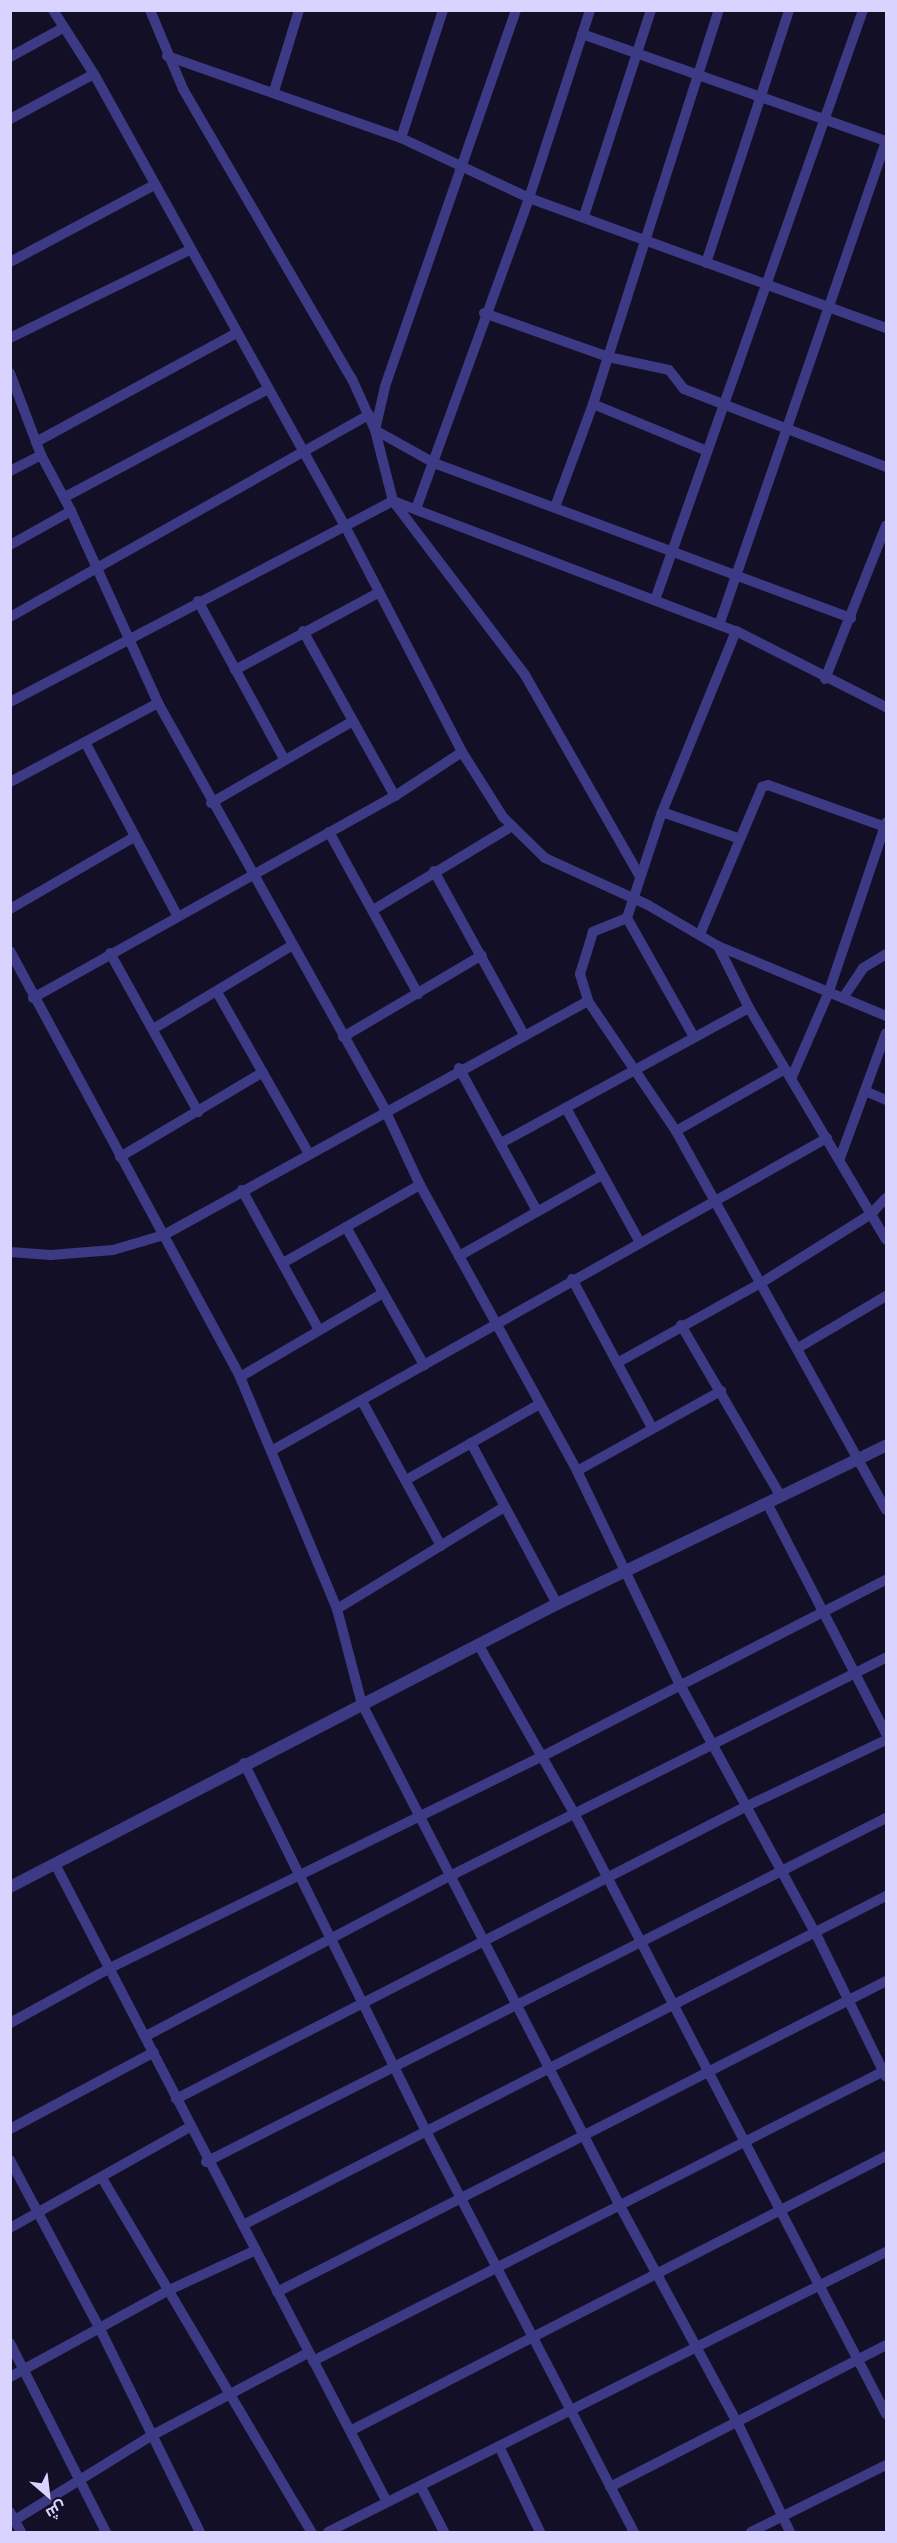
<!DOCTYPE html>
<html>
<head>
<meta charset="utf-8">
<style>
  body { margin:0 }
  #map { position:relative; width:897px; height:2543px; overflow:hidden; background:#130f26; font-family:Manrope,Cairo,sans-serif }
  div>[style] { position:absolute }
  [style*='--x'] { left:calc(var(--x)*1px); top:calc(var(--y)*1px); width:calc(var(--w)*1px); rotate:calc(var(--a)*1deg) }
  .minor>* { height:10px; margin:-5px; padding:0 5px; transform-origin:5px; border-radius:5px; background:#3d3a85 }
  .tertiary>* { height:12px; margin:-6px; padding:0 6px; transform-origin:6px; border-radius:6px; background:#3d3a85 }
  span { translate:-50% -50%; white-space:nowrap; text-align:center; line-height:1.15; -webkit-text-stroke:5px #130f26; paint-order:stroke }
  .frame { position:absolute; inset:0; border:12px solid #d9d4ff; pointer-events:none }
  .north { position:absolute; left:18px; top:2465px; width:60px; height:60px; -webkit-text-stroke:4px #130f26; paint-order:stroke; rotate:152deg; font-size:16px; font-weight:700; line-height:24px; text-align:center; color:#d9d4ff }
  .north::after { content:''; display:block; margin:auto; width:21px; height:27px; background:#d9d4ff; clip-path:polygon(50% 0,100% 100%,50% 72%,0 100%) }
</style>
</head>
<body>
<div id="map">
  <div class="minor">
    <div style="--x:53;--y:10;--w:76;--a:57.4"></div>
    <div style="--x:94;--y:74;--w:517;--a:60.96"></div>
    <div style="--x:345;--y:526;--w:254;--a:62.6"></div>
    <div style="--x:462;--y:752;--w:77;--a:57.8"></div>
    <div style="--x:503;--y:817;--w:59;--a:44.3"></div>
    <div style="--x:545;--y:858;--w:113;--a:24.5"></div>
    <div style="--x:648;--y:905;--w:81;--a:30.4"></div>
    <div style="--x:718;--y:946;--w:182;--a:22.6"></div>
    <div style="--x:150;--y:10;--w:86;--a:67.3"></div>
    <div style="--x:183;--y:89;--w:336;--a:59.8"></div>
    <div style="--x:352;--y:379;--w:56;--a:65.7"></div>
    <div style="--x:375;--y:430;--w:68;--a:29.2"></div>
    <div style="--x:434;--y:463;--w:445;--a:20.4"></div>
    <div style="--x:516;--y:10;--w:399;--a:109.2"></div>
    <div style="--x:385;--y:387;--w:44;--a:103.1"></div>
    <div style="--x:375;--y:430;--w:73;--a:75.8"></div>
    <div style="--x:393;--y:501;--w:218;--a:52.8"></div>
    <div style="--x:525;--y:675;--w:230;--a:60.3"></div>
    <div style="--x:582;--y:34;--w:322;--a:19.4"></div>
    <div style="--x:167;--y:56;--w:248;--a:19.3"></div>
    <div style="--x:401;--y:138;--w:141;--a:25.1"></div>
    <div style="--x:529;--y:198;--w:380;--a:20"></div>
    <div style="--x:10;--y:57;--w:60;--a:-28.7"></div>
    <div style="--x:274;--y:91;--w:85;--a:-72.8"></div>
    <div style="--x:10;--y:119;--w:95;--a:-28.2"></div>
    <div style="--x:401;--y:138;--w:135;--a:-71.8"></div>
    <div style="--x:584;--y:216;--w:217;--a:-72"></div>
    <div style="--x:10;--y:262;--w:163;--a:-28.1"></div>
    <div style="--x:706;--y:263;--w:266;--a:-71.8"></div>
    <div style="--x:484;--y:313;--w:132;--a:19.5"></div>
    <div style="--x:608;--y:357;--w:62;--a:12"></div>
    <div style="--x:669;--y:370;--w:24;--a:52"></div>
    <div style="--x:684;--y:389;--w:217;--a:21.1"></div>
    <div style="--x:10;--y:338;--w:200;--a:-26.1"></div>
    <div style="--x:10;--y:373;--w:88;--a:69.3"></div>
    <div style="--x:41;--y:455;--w:64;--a:61.8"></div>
    <div style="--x:71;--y:511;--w:211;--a:65.6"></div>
    <div style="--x:158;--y:703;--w:466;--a:60.8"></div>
    <div style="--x:385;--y:1110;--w:83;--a:65"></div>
    <div style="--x:420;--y:1185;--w:326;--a:61.2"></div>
    <div style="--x:577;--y:1471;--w:235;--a:64.3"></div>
    <div style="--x:679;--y:1683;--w:284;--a:61.4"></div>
    <div style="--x:815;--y:1932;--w:161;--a:63.9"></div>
    <div style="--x:593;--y:404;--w:123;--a:22.4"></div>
    <div style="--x:36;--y:442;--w:229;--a:-28.5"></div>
    <div style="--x:10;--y:471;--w:35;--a:-27"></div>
    <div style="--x:65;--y:497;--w:230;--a:-28"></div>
    <div style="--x:555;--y:507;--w:110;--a:-69.7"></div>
    <div style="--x:593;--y:404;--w:414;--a:-72.3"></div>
    <div style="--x:416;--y:509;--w:331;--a:-70"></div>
    <div style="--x:529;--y:198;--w:198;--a:-72"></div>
    <div style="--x:10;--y:545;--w:70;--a:-29.1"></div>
    <div style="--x:655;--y:600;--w:626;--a:-70.58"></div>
    <div style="--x:198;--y:601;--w:180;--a:61.4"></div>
    <div style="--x:10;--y:617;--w:412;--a:-29.4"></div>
    <div style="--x:719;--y:625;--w:512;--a:-70.96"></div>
    <div style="--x:303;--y:631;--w:189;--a:60.9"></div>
    <div style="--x:736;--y:631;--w:196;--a:112.2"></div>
    <div style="--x:662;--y:812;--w:112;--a:108.3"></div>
    <div style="--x:627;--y:918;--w:37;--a:158"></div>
    <div style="--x:593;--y:932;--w:44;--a:107.2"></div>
    <div style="--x:580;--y:974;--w:28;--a:73"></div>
    <div style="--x:588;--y:1001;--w:157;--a:55.9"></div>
    <div style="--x:676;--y:1131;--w:433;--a:61"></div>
    <div style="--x:235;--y:670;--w:162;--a:-28.3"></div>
    <div style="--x:825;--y:679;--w:165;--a:-68.3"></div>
    <div style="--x:10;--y:702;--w:433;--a:-27.7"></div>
    <div style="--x:393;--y:501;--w:367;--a:20.8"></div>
    <div style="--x:736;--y:631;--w:168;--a:26.9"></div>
    <div style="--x:85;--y:742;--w:196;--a:62"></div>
    <div style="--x:10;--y:782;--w:168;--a:-28.1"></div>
    <div style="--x:211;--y:803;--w:164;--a:-30"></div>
    <div style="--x:662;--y:812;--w:80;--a:18.9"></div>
    <div style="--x:329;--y:832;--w:185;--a:61.2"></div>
    <div style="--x:434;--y:871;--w:185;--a:61.2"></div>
    <div style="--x:10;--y:909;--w:143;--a:-30.1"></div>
    <div style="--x:373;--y:910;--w:162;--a:-31.1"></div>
    <div style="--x:627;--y:918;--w:137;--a:60.6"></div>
    <div style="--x:700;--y:934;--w:160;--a:-67.1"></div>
    <div style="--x:762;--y:787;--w:6;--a:-18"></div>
    <div style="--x:768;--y:785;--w:124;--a:19.7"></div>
    <div style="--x:718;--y:946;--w:69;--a:63.4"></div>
    <div style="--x:749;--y:1008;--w:269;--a:59.4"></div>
    <div style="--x:10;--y:951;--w:484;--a:61.6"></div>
    <div style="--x:240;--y:1377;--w:251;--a:67.3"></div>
    <div style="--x:337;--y:1609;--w:98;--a:75.3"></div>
    <div style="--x:362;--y:1704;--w:564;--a:62.8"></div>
    <div style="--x:620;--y:2206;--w:248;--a:61.6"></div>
    <div style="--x:738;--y:2424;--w:120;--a:64.3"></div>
    <div style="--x:110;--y:953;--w:182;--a:61"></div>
    <div style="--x:217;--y:992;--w:184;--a:60.4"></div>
    <div style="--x:33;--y:998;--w:415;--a:-29.2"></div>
    <div style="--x:395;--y:796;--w:80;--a:-33.3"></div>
    <div style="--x:843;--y:998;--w:36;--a:-56"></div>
    <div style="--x:863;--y:968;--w:27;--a:-31"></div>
    <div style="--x:153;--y:1029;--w:161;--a:-31"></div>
    <div style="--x:343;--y:1037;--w:161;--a:-30.5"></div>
    <div style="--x:459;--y:1068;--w:163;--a:61.4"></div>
    <div style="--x:791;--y:1079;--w:93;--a:-66.5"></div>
    <div style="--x:828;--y:994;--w:181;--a:-71.3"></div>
    <div style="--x:865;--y:1091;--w:23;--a:23"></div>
    <div style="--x:566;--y:1108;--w:152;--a:61.2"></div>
    <div style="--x:676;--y:1131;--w:125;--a:-29.6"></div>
    <div style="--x:501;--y:1143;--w:282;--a:-28.6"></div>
    <div style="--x:120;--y:1157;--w:166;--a:-30.7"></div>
    <div style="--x:840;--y:1158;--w:133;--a:-69.8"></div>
    <div style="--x:242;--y:1190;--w:160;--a:61.2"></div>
    <div style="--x:346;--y:1227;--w:159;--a:60.5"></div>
    <div style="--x:10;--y:1252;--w:41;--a:4.2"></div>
    <div style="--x:51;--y:1255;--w:62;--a:-4.6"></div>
    <div style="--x:113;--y:1250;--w:53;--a:-16.4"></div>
    <div style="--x:164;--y:1235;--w:484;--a:-28.9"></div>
    <div style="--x:459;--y:1256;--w:164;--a:-29.5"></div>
    <div style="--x:283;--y:1263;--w:158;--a:-29.7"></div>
    <div style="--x:572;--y:1279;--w:167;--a:61.7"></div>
    <div style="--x:681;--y:1325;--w:199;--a:59.8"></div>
    <div style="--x:798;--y:1348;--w:102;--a:-30.6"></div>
    <div style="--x:617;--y:1363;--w:165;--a:-29.1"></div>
    <div style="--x:761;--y:1283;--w:130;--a:-32.1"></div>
    <div style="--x:871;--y:1214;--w:22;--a:-47"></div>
    <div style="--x:240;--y:1377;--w:166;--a:-30.4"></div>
    <div style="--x:362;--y:1401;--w:165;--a:61.4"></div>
    <div style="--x:471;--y:1443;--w:183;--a:61.9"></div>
    <div style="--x:271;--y:1451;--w:638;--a:-29.38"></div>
    <div style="--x:577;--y:1471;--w:165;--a:-29.1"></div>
    <div style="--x:406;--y:1480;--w:154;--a:-29.6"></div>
    <div style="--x:767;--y:1503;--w:260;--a:62.7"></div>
    <div style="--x:337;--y:1609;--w:196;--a:-31.4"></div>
    <div style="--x:478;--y:1644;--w:197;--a:60.4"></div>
    <div style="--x:575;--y:1815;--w:675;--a:62.56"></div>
    <div style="--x:244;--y:1763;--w:411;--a:63.7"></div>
    <div style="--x:426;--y:2131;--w:452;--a:62.6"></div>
    <div style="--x:55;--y:1864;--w:719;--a:62.51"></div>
    <div style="--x:10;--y:2023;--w:114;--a:-28.8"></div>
    <div style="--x:110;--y:1968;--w:480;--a:-26.1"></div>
    <div style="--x:541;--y:1757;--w:388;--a:-27.2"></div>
    <div style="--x:146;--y:2036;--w:346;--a:-27.8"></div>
    <div style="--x:452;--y:1875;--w:485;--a:-26.6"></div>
    <div style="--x:176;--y:2099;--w:640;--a:-27.17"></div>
    <div style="--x:745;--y:1807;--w:156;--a:-25.4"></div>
    <div style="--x:10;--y:2129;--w:163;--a:-28.1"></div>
    <div style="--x:10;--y:2160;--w:191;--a:62"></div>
    <div style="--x:100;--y:2329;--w:226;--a:63.8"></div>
    <div style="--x:206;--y:2162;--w:762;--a:-26.83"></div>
    <div style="--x:102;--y:2178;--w:411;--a:59.4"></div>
    <div style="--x:243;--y:2225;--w:722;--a:-27.1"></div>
    <div style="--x:10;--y:2228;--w:206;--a:-29.3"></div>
    <div style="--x:277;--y:2292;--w:684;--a:-27.05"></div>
    <div style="--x:10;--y:2343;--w:212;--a:63.1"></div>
    <div style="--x:313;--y:2361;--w:643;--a:-26.92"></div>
    <div style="--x:10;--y:2377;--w:179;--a:-28.7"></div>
    <div style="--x:167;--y:2291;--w:98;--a:-24.7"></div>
    <div style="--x:352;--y:2430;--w:600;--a:-27.16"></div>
    <div style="--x:499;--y:2446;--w:95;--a:64.5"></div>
    <div style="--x:421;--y:2487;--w:51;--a:62.9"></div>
    <div style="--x:610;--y:2487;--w:310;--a:-27.2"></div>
    <div style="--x:10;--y:2512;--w:23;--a:61"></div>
    <div style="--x:10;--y:2523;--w:166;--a:-31.7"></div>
    <div style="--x:151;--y:2436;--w:178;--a:-27.9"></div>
    <div style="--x:328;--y:2532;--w:624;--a:-26.65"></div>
    <div style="--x:751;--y:2532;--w:151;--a:-26.4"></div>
  </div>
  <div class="tertiary">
    <div style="--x:10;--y:1887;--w:616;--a:-27.36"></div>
    <div style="--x:557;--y:1604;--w:365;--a:-25.7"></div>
  </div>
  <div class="frame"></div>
  <div class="north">ش</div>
</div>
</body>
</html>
